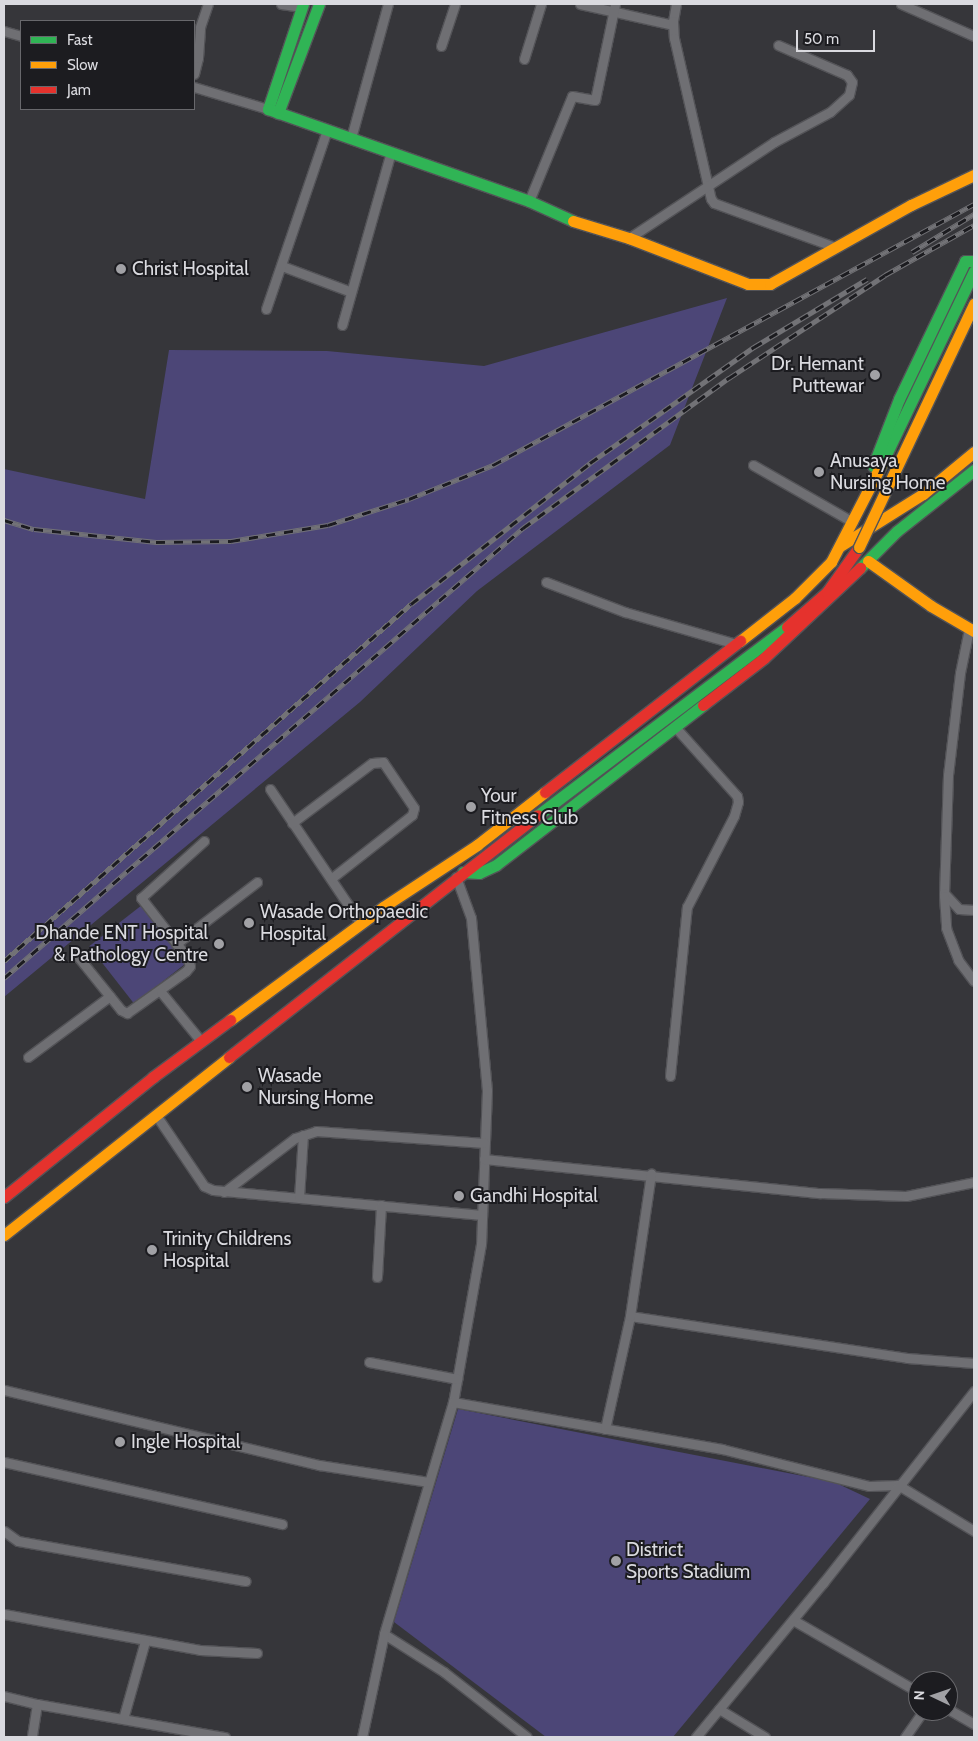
<!DOCTYPE html>
<html>
<head>
<meta charset="utf-8">
<style>
  body { margin:0 }
  #map { position:relative; width:978px; height:1741px; overflow:hidden; background:#36363a; font-family:Cabin,sans-serif }
  div>[style] { position:absolute }
  [style*='--x'] { left:calc(var(--x)*1px); top:calc(var(--y)*1px); width:calc(var(--w)*1px); rotate:calc(var(--a)*1deg) }
  .green>* { inset:0; background:#4c4677; transform-origin:0 0 }
  .roads { filter:drop-shadow(1px 0 #535357) drop-shadow(-1px 0 #535357) drop-shadow(0 1px #535357) drop-shadow(0 -1px #535357) }
  .street>* { height:9px; margin:-4.5px; padding:0 4.5px; transform-origin:4.5px; border-radius:4.5px; background:#6f6f73 }
  .fast>* { height:11px; margin:-5.5px; padding:0 5.5px; transform-origin:5.5px; border-radius:5.5px; background:#30b455 }
  .slow>* { height:11px; margin:-5.5px; padding:0 5.5px; transform-origin:5.5px; border-radius:5.5px; background:#ff9f0a }
  .jam>* { height:11px; margin:-5.5px; padding:0 5.5px; transform-origin:5.5px; border-radius:5.5px; background:#e5322d }
  .rail>* { height:5px; margin-top:-2.5px; transform-origin:0; background:repeating-linear-gradient(90deg,#1c1c20 0 9px,#727276 0 18px); box-sizing:border-box; border-block:1px solid #727276 }
  .bridges { filter:drop-shadow(1px 0 #535357) drop-shadow(-1px 0 #535357) drop-shadow(0 1px #535357) drop-shadow(0 -1px #535357) }
  .slow-bridge>* { height:11px; margin:-5.5px; padding:0 5.5px; transform-origin:5.5px; border-radius:5.5px; background:#ff9f0a }
  .dots>* { width:14px; height:14px; translate:-50% -50%; box-sizing:border-box; border:2px solid #1c1c20; border-radius:50% }
  span { translate:-50% -50%; white-space:nowrap; text-align:center; line-height:1.15; -webkit-text-stroke:4px #1c1c20; paint-order:stroke }
  .poi-label { font-size:19px; color:#dadadf }
  .left { translate:0 -50%; text-align:left }
  .right { translate:-100% -50%; text-align:right }
  .frame { position:absolute; inset:0; border:5px solid #dadadf; pointer-events:none }
  .legend { position:absolute; left:20px; top:20px; width:175px; height:90px; box-sizing:border-box; background:#1c1c20; border:1px solid #68686c; margin:0; padding:6px 9px; list-style:none; font-size:15px; color:#dadadf }
  .legend li { display:flex; align-items:center; gap:10px; height:25px }
  .legend b { width:25px; border:1px solid #68686c }
  .north { position:absolute; left:908px; top:1671px; width:50px; height:50px; box-sizing:border-box; background:#1c1c20; border:1px solid #68686c; border-radius:50%; rotate:273deg; font-size:14px; font-weight:700; line-height:20px; text-align:center; color:#dadadf }
  .north::after { content:''; display:block; margin:auto; width:18px; height:22px; background:#a1a1a5; clip-path:polygon(50% 0,100% 100%,50% 72%,0 100%) }
  .scale { position:absolute; left:796px; top:30px; width:79px; height:22px; box-sizing:border-box; border:2px solid #dadadf; border-top:0; padding-left:6px; font-size:15px; line-height:18px; white-space:nowrap; color:#dadadf; -webkit-text-stroke:4px #1c1c20; paint-order:stroke }
</style>
</head>
<body>
<div id="map">
  <div class="green">
    <div style="clip-path:polygon(727px 298px,670px 445px,477px 591px,360px 702px,4px 997px,4px 469px,145px 499px,169px 350px,327px 351px,484px 366px)"></div>
    <div style="left:142px;top:905px;width:73px;height:67px;rotate:52deg"></div>
    <div style="clip-path:polygon(458px 1409px,834px 1482px,870px 1499px,673px 1737px,546px 1737px,394px 1622px)"></div>
  </div>
  <div class="roads">
    <div class="street">
      <div style="--x:281;--y:4;--w:21;--a:8"></div>
      <div style="--x:580;--y:4;--w:95;--a:12.7"></div>
      <div style="--x:676;--y:4;--w:17;--a:100"></div>
      <div style="--x:673;--y:21;--w:17;--a:87"></div>
      <div style="--x:674;--y:38;--w:165;--a:77.1"></div>
      <div style="--x:711;--y:199;--w:5;--a:53"></div>
      <div style="--x:714;--y:203;--w:129;--a:20"></div>
      <div style="--x:901;--y:4;--w:80;--a:23.7"></div>
      <div style="--x:4;--y:31;--w:18;--a:16"></div>
      <div style="--x:441;--y:46;--w:44;--a:-71.6"></div>
      <div style="--x:524;--y:59;--w:58;--a:-72.8"></div>
      <div style="--x:194;--y:74;--w:16;--a:-76"></div>
      <div style="--x:198;--y:58;--w:31;--a:-86"></div>
      <div style="--x:200;--y:27;--w:24;--a:-71"></div>
      <div style="--x:194;--y:87;--w:77;--a:16.6"></div>
      <div style="--x:351;--y:138;--w:139;--a:-74.6"></div>
      <div style="--x:529;--y:201;--w:113;--a:-67.7"></div>
      <div style="--x:572;--y:96;--w:23;--a:10"></div>
      <div style="--x:595;--y:100;--w:98;--a:-78.2"></div>
      <div style="--x:629;--y:238;--w:174;--a:-33.5"></div>
      <div style="--x:774;--y:142;--w:64;--a:-28.2"></div>
      <div style="--x:830;--y:112;--w:25;--a:-42"></div>
      <div style="--x:849;--y:95;--w:13;--a:-77"></div>
      <div style="--x:852;--y:82;--w:9;--a:-126"></div>
      <div style="--x:847;--y:75;--w:75;--a:-156.5"></div>
      <div style="--x:282;--y:266;--w:72;--a:20.5"></div>
      <div style="--x:266;--y:309;--w:189;--a:-71.2"></div>
      <div style="--x:342;--y:325;--w:180;--a:-74.2"></div>
      <div style="--x:753;--y:465;--w:115;--a:29.7"></div>
      <div style="--x:546;--y:582;--w:85;--a:20.8"></div>
      <div style="--x:625;--y:612;--w:116;--a:16.1"></div>
      <div style="--x:969;--y:629;--w:45;--a:101.6"></div>
      <div style="--x:960;--y:673;--w:103;--a:96.7"></div>
      <div style="--x:948;--y:775;--w:118;--a:91.9"></div>
      <div style="--x:944;--y:893;--w:22;--a:47"></div>
      <div style="--x:959;--y:909;--w:15;--a:4"></div>
      <div style="--x:270;--y:789;--w:163;--a:56"></div>
      <div style="--x:292;--y:823;--w:100;--a:-36.9"></div>
      <div style="--x:372;--y:763;--w:11;--a:-5"></div>
      <div style="--x:383;--y:762;--w:55;--a:56"></div>
      <div style="--x:414;--y:808;--w:7;--a:106"></div>
      <div style="--x:412;--y:815;--w:102;--a:141.8"></div>
      <div style="--x:456;--y:877;--w:44;--a:69.9"></div>
      <div style="--x:471;--y:918;--w:173;--a:84.7"></div>
      <div style="--x:487;--y:1090;--w:154;--a:92.2"></div>
      <div style="--x:481;--y:1244;--w:160;--a:100"></div>
      <div style="--x:453;--y:1402;--w:242;--a:106.6"></div>
      <div style="--x:384;--y:1634;--w:71;--a:32.3"></div>
      <div style="--x:444;--y:1672;--w:105;--a:38.1"></div>
      <div style="--x:944;--y:896;--w:32;--a:86"></div>
      <div style="--x:946;--y:928;--w:34;--a:69"></div>
      <div style="--x:958;--y:960;--w:26;--a:53"></div>
      <div style="--x:176;--y:944;--w:102;--a:-37.4"></div>
      <div style="--x:79;--y:958;--w:67;--a:51.1"></div>
      <div style="--x:121;--y:1010;--w:7;--a:27"></div>
      <div style="--x:127;--y:1013;--w:72;--a:-35.4"></div>
      <div style="--x:186;--y:971;--w:6;--a:-51"></div>
      <div style="--x:190;--y:966;--w:9;--a:-108"></div>
      <div style="--x:187;--y:957;--w:75;--a:-127.9"></div>
      <div style="--x:141;--y:898;--w:85;--a:-42.1"></div>
      <div style="--x:161;--y:992;--w:63;--a:50.8"></div>
      <div style="--x:28;--y:1057;--w:102;--a:-36.6"></div>
      <div style="--x:670;--y:1076;--w:170;--a:-84.3"></div>
      <div style="--x:687;--y:907;--w:102;--a:-62.7"></div>
      <div style="--x:734;--y:816;--w:15;--a:-74"></div>
      <div style="--x:738;--y:802;--w:6;--a:-99"></div>
      <div style="--x:737;--y:796;--w:93;--a:-131.9"></div>
      <div style="--x:156;--y:1115;--w:86;--a:55.9"></div>
      <div style="--x:204;--y:1186;--w:10;--a:24"></div>
      <div style="--x:213;--y:1190;--w:270;--a:5.3"></div>
      <div style="--x:484;--y:1159;--w:338;--a:5.8"></div>
      <div style="--x:820;--y:1193;--w:86;--a:2"></div>
      <div style="--x:906;--y:1196;--w:69;--a:-11.6"></div>
      <div style="--x:224;--y:1192;--w:89;--a:-37.3"></div>
      <div style="--x:295;--y:1138;--w:22;--a:-18"></div>
      <div style="--x:316;--y:1131;--w:169;--a:4.1"></div>
      <div style="--x:299;--y:1198;--w:63;--a:-86.4"></div>
      <div style="--x:377;--y:1277;--w:72;--a:-86.8"></div>
      <div style="--x:630;--y:1316;--w:280;--a:8.6"></div>
      <div style="--x:907;--y:1358;--w:67;--a:4.3"></div>
      <div style="--x:369;--y:1362;--w:90;--a:10.9"></div>
      <div style="--x:4;--y:1390;--w:324;--a:13.4"></div>
      <div style="--x:319;--y:1465;--w:111;--a:8.8"></div>
      <div style="--x:453;--y:1402;--w:273;--a:9.9"></div>
      <div style="--x:722;--y:1449;--w:152;--a:14.1"></div>
      <div style="--x:869;--y:1486;--w:29;--a:-2"></div>
      <div style="--x:898;--y:1485;--w:89;--a:31.2"></div>
      <div style="--x:605;--y:1429;--w:116;--a:-77.5"></div>
      <div style="--x:630;--y:1316;--w:144;--a:-81.6"></div>
      <div style="--x:4;--y:1462;--w:285;--a:12.6"></div>
      <div style="--x:4;--y:1531;--w:17;--a:36"></div>
      <div style="--x:18;--y:1541;--w:231;--a:10"></div>
      <div style="--x:4;--y:1614;--w:199;--a:10.4"></div>
      <div style="--x:200;--y:1650;--w:57;--a:3"></div>
      <div style="--x:793;--y:1620;--w:144;--a:29.9"></div>
      <div style="--x:4;--y:1696;--w:34;--a:14"></div>
      <div style="--x:37;--y:1704;--w:33;--a:99"></div>
      <div style="--x:37;--y:1704;--w:191;--a:10"></div>
      <div style="--x:719;--y:1709;--w:54;--a:31.3"></div>
      <div style="--x:948;--y:1709;--w:30;--a:30"></div>
      <div style="--x:123;--y:1719;--w:81;--a:-74.2"></div>
      <div style="--x:362;--y:1737;--w:105;--a:-77.9"></div>
      <div style="--x:696;--y:1737;--w:200;--a:-50.5"></div>
      <div style="--x:823;--y:1583;--w:244;--a:-51.8"></div>
      <div style="--x:905;--y:1737;--w:32;--a:-55"></div>
    </div>
    <div class="fast">
      <div style="--x:303;--y:4;--w:111;--a:108.4"></div>
      <div style="--x:268;--y:109;--w:277;--a:19.4"></div>
      <div style="--x:529;--y:201;--w:48;--a:24.4"></div>
      <div style="--x:278;--y:113;--w:116;--a:-69.4"></div>
      <div style="--x:881;--y:465;--w:215;--a:-64.4"></div>
      <div style="--x:873;--y:466;--w:72;--a:-68.8"></div>
      <div style="--x:899;--y:399;--w:153;--a:-64.4"></div>
      <div style="--x:965;--y:261;--w:9;--a:0"></div>
      <div style="--x:860;--y:568;--w:52;--a:-45"></div>
      <div style="--x:897;--y:531;--w:98;--a:-38.4"></div>
      <div style="--x:538;--y:815;--w:312;--a:-37.1"></div>
      <div style="--x:463;--y:872;--w:16;--a:4"></div>
      <div style="--x:479;--y:873;--w:19;--a:-25"></div>
      <div style="--x:496;--y:865;--w:262;--a:-37.7"></div>
    </div>
    <div class="slow">
      <div style="--x:573;--y:221;--w:59;--a:16.9"></div>
      <div style="--x:629;--y:238;--w:128;--a:21.1"></div>
      <div style="--x:748;--y:284;--w:22;--a:0"></div>
      <div style="--x:770;--y:284;--w:162;--a:-29.3"></div>
      <div style="--x:911;--y:205;--w:70;--a:-25.5"></div>
      <div style="--x:840;--y:546;--w:98;--a:-32.1"></div>
      <div style="--x:923;--y:494;--w:66;--a:-39.5"></div>
      <div style="--x:868;--y:561;--w:77;--a:35.5"></div>
      <div style="--x:931;--y:606;--w:50;--a:30.2"></div>
      <div style="--x:740;--y:641;--w:70;--a:-38"></div>
      <div style="--x:795;--y:598;--w:51;--a:-45"></div>
      <div style="--x:831;--y:562;--w:109;--a:-62.7"></div>
      <div style="--x:230;--y:1020;--w:190;--a:-36.4"></div>
      <div style="--x:383;--y:907;--w:113;--a:-33.4"></div>
      <div style="--x:477;--y:845;--w:86;--a:-37.9"></div>
      <div style="--x:4;--y:1235;--w:287;--a:-38.3"></div>
    </div>
    <div class="jam">
      <div style="--x:787;--y:627;--w:53;--a:-41.2"></div>
      <div style="--x:827;--y:592;--w:55;--a:-54.6"></div>
      <div style="--x:703;--y:705;--w:77;--a:-37.6"></div>
      <div style="--x:764;--y:658;--w:132;--a:-43.2"></div>
      <div style="--x:545;--y:792;--w:247;--a:-37.8"></div>
      <div style="--x:229;--y:1057;--w:392;--a:-38.1"></div>
      <div style="--x:4;--y:1197;--w:191;--a:-38.8"></div>
      <div style="--x:153;--y:1077;--w:96;--a:-36.5"></div>
    </div>
  </div>
  <div class="rail">
    <div style="--x:912;--y:252;--w:73;--a:-31.5"></div>
    <div style="--x:4;--y:520;--w:31;--a:17"></div>
    <div style="--x:34;--y:529;--w:123;--a:6.1"></div>
    <div style="--x:156;--y:542;--w:75;--a:-0.8"></div>
    <div style="--x:231;--y:541;--w:98;--a:-9.4"></div>
    <div style="--x:328;--y:525;--w:85;--a:-17.8"></div>
    <div style="--x:409;--y:499;--w:91;--a:-22"></div>
    <div style="--x:493;--y:465;--w:547;--a:-28.49"></div>
    <div style="--x:4;--y:961;--w:541;--a:-41.26"></div>
    <div style="--x:411;--y:604;--w:228;--a:-38.2"></div>
    <div style="--x:590;--y:463;--w:201;--a:-35.3"></div>
    <div style="--x:754;--y:347;--w:132;--a:-31"></div>
    <div style="--x:4;--y:978;--w:687;--a:-40.93"></div>
    <div style="--x:523;--y:528;--w:255;--a:-36.1"></div>
    <div style="--x:729;--y:378;--w:187;--a:-33.4"></div>
    <div style="--x:885;--y:275;--w:102;--a:-29.3"></div>
  </div>
  <div class="bridges">
    <div class="slow-bridge">
      <div style="--x:859;--y:547;--w:269;--a:-64.7"></div>
    </div>
  </div>
  <div class="dots">
    <div style="left:121px;top:269px;background:#a1a1a5"></div>
    <div style="left:875px;top:375px;background:#a1a1a5"></div>
    <div style="left:819px;top:472px;background:#a1a1a5"></div>
    <div style="left:471px;top:807px;background:#a1a1a5"></div>
    <div style="left:249px;top:923px;background:#a1a1a5"></div>
    <div style="left:219px;top:944px;background:#a1a1a5"></div>
    <div style="left:247px;top:1087px;background:#a1a1a5"></div>
    <div style="left:459px;top:1196px;background:#a1a1a5"></div>
    <div style="left:152px;top:1250px;background:#a1a1a5"></div>
    <div style="left:120px;top:1442px;background:#a1a1a5"></div>
    <div style="left:616px;top:1561px;background:#a1a1a5"></div>
  </div>
  <div class="poi-label">
    <span class="left" style="left:132px;top:269px">Christ Hospital</span>
    <span class="right" style="left:864px;top:375px">Dr. Hemant<br>Puttewar</span>
    <span class="left" style="left:830px;top:472px">Anusaya<br>Nursing Home</span>
    <span class="left" style="left:481px;top:807px">Your<br>Fitness Club</span>
    <span class="left" style="left:260px;top:923px">Wasade Orthopaedic<br>Hospital</span>
    <span class="right" style="left:208px;top:944px">Dhande ENT Hospital<br>&amp; Pathology Centre</span>
    <span class="left" style="left:258px;top:1087px">Wasade<br>Nursing Home</span>
    <span class="left" style="left:470px;top:1196px">Gandhi Hospital</span>
    <span class="left" style="left:163px;top:1250px">Trinity Childrens<br>Hospital</span>
    <span class="left" style="left:131px;top:1442px">Ingle Hospital</span>
    <span class="left" style="left:626px;top:1561px">District<br>Sports Stadium</span>
  </div>
  <div class="frame"></div>
  <ul class="legend">
  <li><b style="height:6px;background:#30b455"></b>Fast</li>
  <li><b style="height:6px;background:#ff9f0a"></b>Slow</li>
  <li><b style="height:6px;background:#e5322d"></b>Jam</li>
  </ul>
  <div class="north">N</div>
  <div class="scale">50 m</div>
</div>
</body>
</html>
